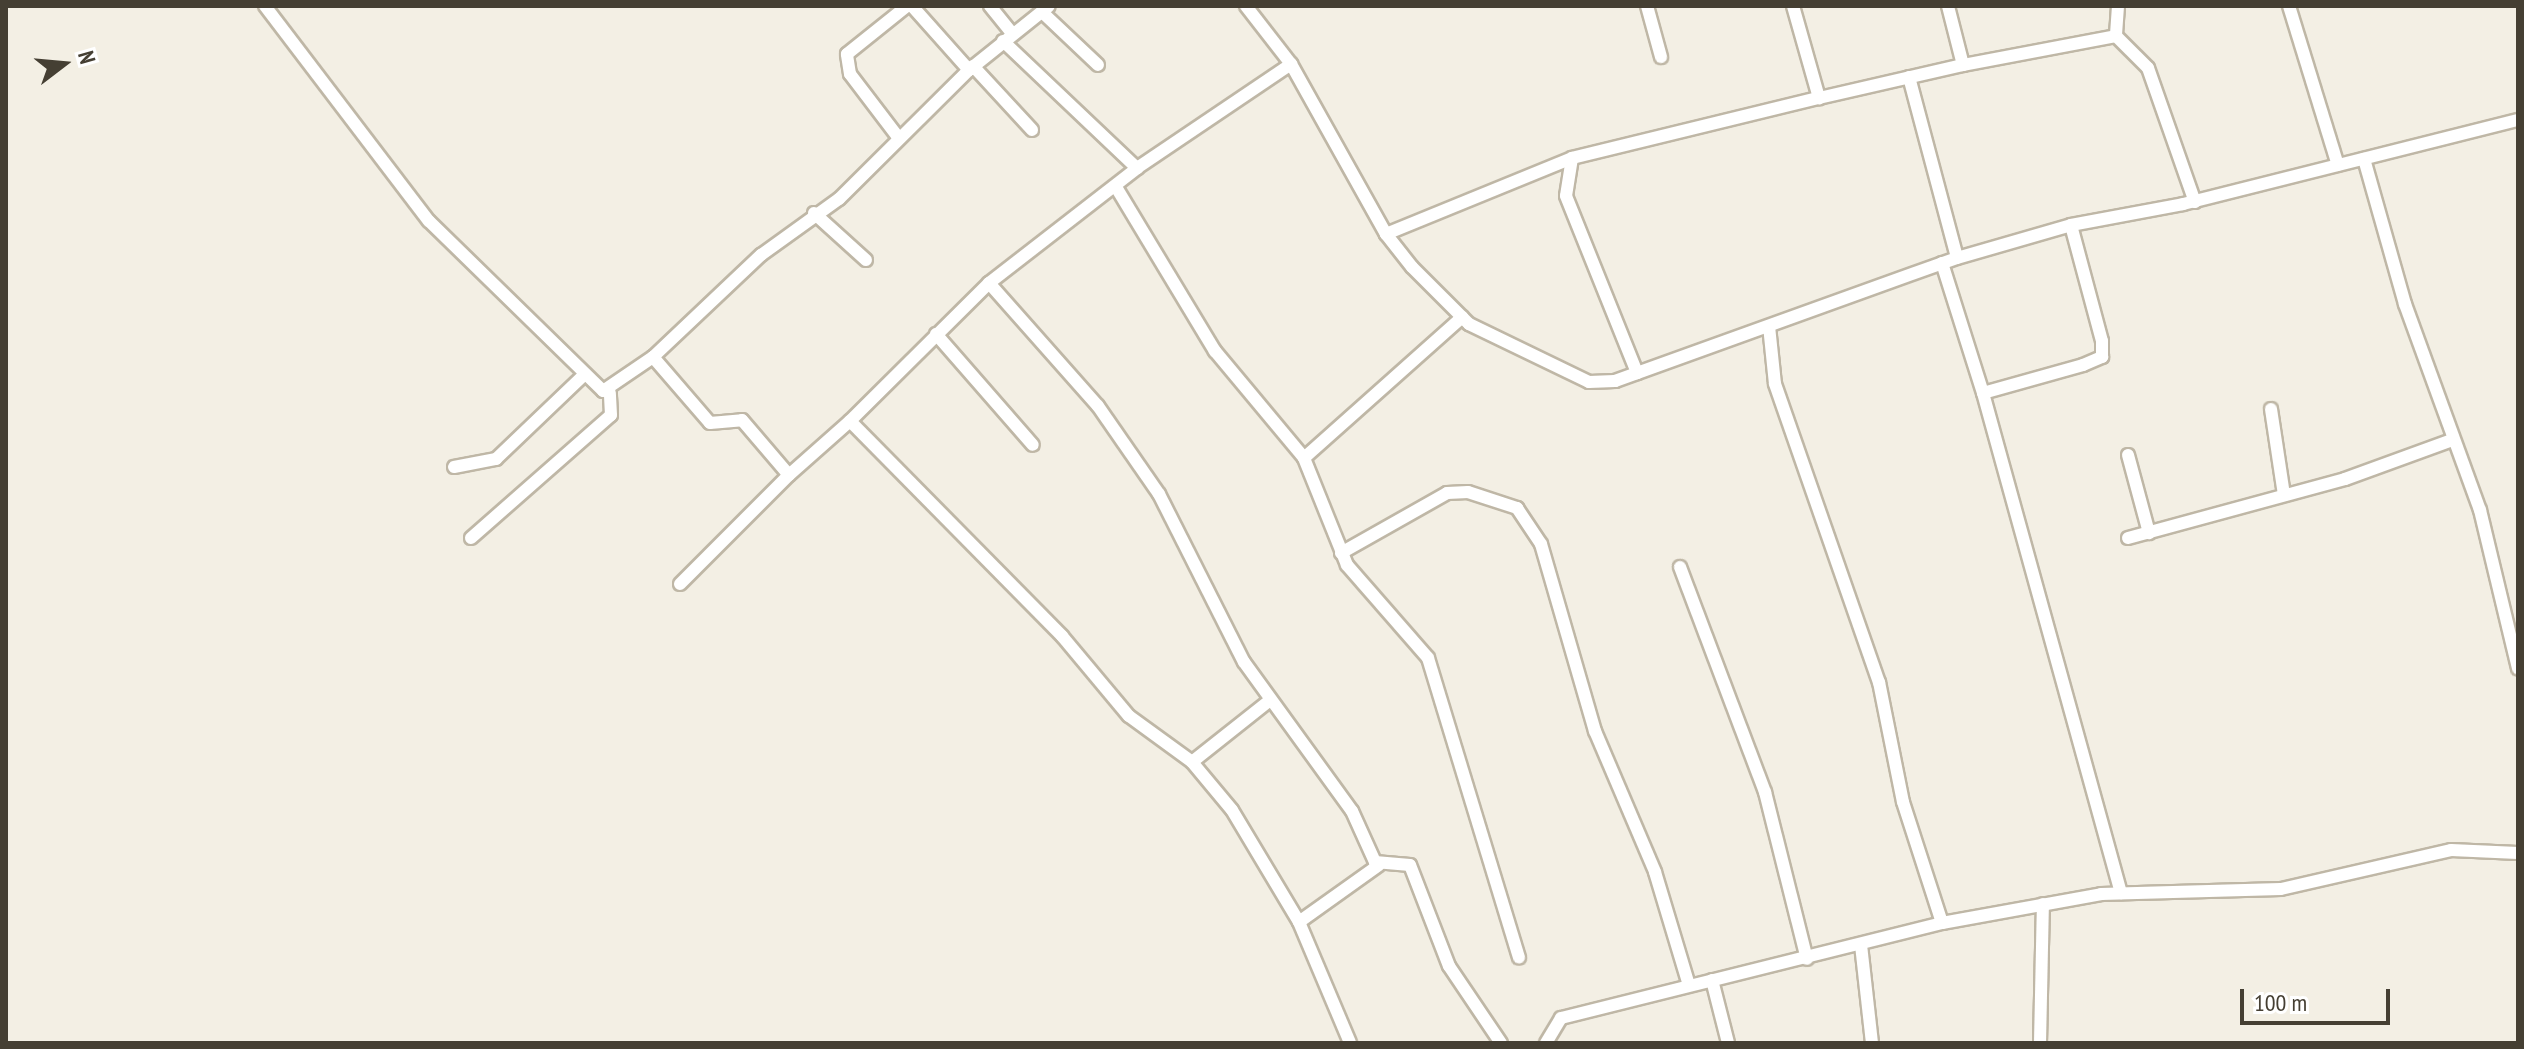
<!DOCTYPE html>
<html>
<head>
<meta charset="utf-8">
<style>
  body { margin:0 }
  #map { position:relative; width:2524px; height:1049px; overflow:hidden; background:#f3efe4; font-family:"PT Sans Narrow",sans-serif }
  div>[style] { position:absolute }
  [style*='--x'] { left:calc(var(--x)*1px); top:calc(var(--y)*1px); width:calc(var(--w)*1px); rotate:calc(var(--a)*1deg) }
  .roads { filter:drop-shadow(2px 0 #bfb7a6) drop-shadow(-2px 0 #bfb7a6) drop-shadow(0 2px #bfb7a6) drop-shadow(0 -2px #bfb7a6) }
  .minor>* { height:12px; margin:-6px; padding:0 6px; transform-origin:6px; border-radius:6px; background:#fff }
  span { translate:-50% -50%; white-space:nowrap; text-align:center; line-height:1.15; -webkit-text-stroke:8px #fff; paint-order:stroke }
  .frame { position:absolute; inset:0; border:8px solid #453f33; pointer-events:none }
  .north { position:absolute; left:24px; top:24px; width:80px; height:80px; -webkit-text-stroke:6px #fff; paint-order:stroke; rotate:74deg; font-size:22px; font-weight:700; line-height:32px; text-align:center; color:#453f33 }
  .north::after { content:''; display:block; margin:auto; width:28px; height:36px; background:#453f33; clip-path:polygon(50% 0,100% 100%,50% 72%,0 100%) }
  .scale { position:absolute; left:2240px; top:989px; width:150px; height:36px; box-sizing:border-box; border:4px solid #453f33; border-top:0; padding-left:10px; font-size:24px; line-height:28px; white-space:nowrap; color:#453f33; -webkit-text-stroke:6px #fff; paint-order:stroke }
</style>
</head>
<body>
<div id="map">
  <div class="roads">
    <div class="minor">
      <div style="--x:265;--y:6;--w:270;--a:52.7"></div>
      <div style="--x:429;--y:221;--w:243;--a:44.3"></div>
      <div style="--x:603;--y:391;--w:60;--a:-34.2"></div>
      <div style="--x:653;--y:357;--w:87;--a:49.2"></div>
      <div style="--x:710;--y:423;--w:32;--a:-5"></div>
      <div style="--x:742;--y:420;--w:72;--a:49.5"></div>
      <div style="--x:789;--y:475;--w:81;--a:-41.5"></div>
      <div style="--x:850;--y:421;--w:302;--a:45.4"></div>
      <div style="--x:1062;--y:636;--w:104;--a:50.1"></div>
      <div style="--x:1129;--y:716;--w:78;--a:36.1"></div>
      <div style="--x:1192;--y:762;--w:62;--a:50.2"></div>
      <div style="--x:1232;--y:810;--w:131;--a:59.1"></div>
      <div style="--x:1299;--y:922;--w:131;--a:67.1"></div>
      <div style="--x:990;--y:6;--w:36;--a:51"></div>
      <div style="--x:1246;--y:6;--w:73;--a:52.2"></div>
      <div style="--x:1291;--y:64;--w:195;--a:60.8"></div>
      <div style="--x:1386;--y:234;--w:42;--a:51.8"></div>
      <div style="--x:1412;--y:267;--w:81;--a:45"></div>
      <div style="--x:1469;--y:324;--w:133;--a:25.8"></div>
      <div style="--x:1589;--y:382;--w:26;--a:-2"></div>
      <div style="--x:1615;--y:381;--w:363;--a:-19.8"></div>
      <div style="--x:1957;--y:258;--w:119;--a:-16.1"></div>
      <div style="--x:2071;--y:225;--w:114;--a:-10.6"></div>
      <div style="--x:2183;--y:204;--w:345;--a:-14.1"></div>
      <div style="--x:1647;--y:6;--w:53;--a:74.6"></div>
      <div style="--x:1793;--y:6;--w:96;--a:74.2"></div>
      <div style="--x:1819;--y:98;--w:148;--a:-12.9"></div>
      <div style="--x:1963;--y:65;--w:61;--a:-104.3"></div>
      <div style="--x:2118;--y:6;--w:30;--a:94"></div>
      <div style="--x:2116;--y:36;--w:45;--a:45"></div>
      <div style="--x:2148;--y:68;--w:142;--a:70.7"></div>
      <div style="--x:2289;--y:6;--w:166;--a:72.9"></div>
      <div style="--x:1042;--y:12;--w:77;--a:43.4"></div>
      <div style="--x:1003;--y:41;--w:185;--a:43.5"></div>
      <div style="--x:1963;--y:65;--w:156;--a:-10.7"></div>
      <div style="--x:973;--y:66;--w:87;--a:47.3"></div>
      <div style="--x:969;--y:70;--w:102;--a:-38.7"></div>
      <div style="--x:1909;--y:77;--w:187;--a:75.1"></div>
      <div style="--x:898;--y:137;--w:79;--a:-127.3"></div>
      <div style="--x:850;--y:74;--w:20;--a:-99"></div>
      <div style="--x:847;--y:54;--w:77;--a:-38.7"></div>
      <div style="--x:1572;--y:158;--w:38;--a:99"></div>
      <div style="--x:1566;--y:196;--w:191;--a:68.1"></div>
      <div style="--x:2364;--y:159;--w:151;--a:74.2"></div>
      <div style="--x:2405;--y:304;--w:219;--a:70"></div>
      <div style="--x:2480;--y:510;--w:163;--a:76.5"></div>
      <div style="--x:1116;--y:187;--w:192;--a:58.9"></div>
      <div style="--x:1215;--y:351;--w:139;--a:50.2"></div>
      <div style="--x:1304;--y:458;--w:115;--a:68.1"></div>
      <div style="--x:1347;--y:565;--w:123;--a:48.9"></div>
      <div style="--x:1428;--y:658;--w:313;--a:73.1"></div>
      <div style="--x:814;--y:213;--w:70;--a:42.1"></div>
      <div style="--x:1386;--y:234;--w:201;--a:-22.2"></div>
      <div style="--x:1572;--y:158;--w:254;--a:-13.7"></div>
      <div style="--x:1942;--y:263;--w:136;--a:72.5"></div>
      <div style="--x:1983;--y:393;--w:104;--a:-15.6"></div>
      <div style="--x:2083;--y:365;--w:21;--a:-23"></div>
      <div style="--x:2102;--y:357;--w:16;--a:-90"></div>
      <div style="--x:2102;--y:341;--w:120;--a:-105"></div>
      <div style="--x:989;--y:283;--w:164;--a:48.5"></div>
      <div style="--x:1098;--y:406;--w:107;--a:55.3"></div>
      <div style="--x:1159;--y:494;--w:188;--a:63.2"></div>
      <div style="--x:1244;--y:662;--w:184;--a:54.1"></div>
      <div style="--x:1352;--y:811;--w:56;--a:65.7"></div>
      <div style="--x:1375;--y:862;--w:35;--a:5"></div>
      <div style="--x:1410;--y:865;--w:108;--a:68.9"></div>
      <div style="--x:1449;--y:966;--w:93;--a:56"></div>
      <div style="--x:1769;--y:326;--w:58;--a:84.1"></div>
      <div style="--x:1775;--y:384;--w:316;--a:70.8"></div>
      <div style="--x:1879;--y:682;--w:122;--a:78.7"></div>
      <div style="--x:1903;--y:802;--w:127;--a:72.1"></div>
      <div style="--x:936;--y:334;--w:147;--a:48.9"></div>
      <div style="--x:653;--y:357;--w:149;--a:-43.4"></div>
      <div style="--x:761;--y:255;--w:96;--a:-35.7"></div>
      <div style="--x:839;--y:199;--w:183;--a:-44.8"></div>
      <div style="--x:969;--y:70;--w:86;--a:-131.7"></div>
      <div style="--x:1983;--y:393;--w:519;--a:74.57"></div>
      <div style="--x:2271;--y:409;--w:87;--a:81.4"></div>
      <div style="--x:850;--y:421;--w:196;--a:-44.8"></div>
      <div style="--x:989;--y:283;--w:187;--a:-37.8"></div>
      <div style="--x:1137;--y:168;--w:186;--a:-34"></div>
      <div style="--x:2128;--y:455;--w:81;--a:74.9"></div>
      <div style="--x:1304;--y:458;--w:212;--a:-41.7"></div>
      <div style="--x:454;--y:467;--w:43;--a:-10.8"></div>
      <div style="--x:496;--y:459;--w:123;--a:-43.7"></div>
      <div style="--x:471;--y:538;--w:186;--a:-41.3"></div>
      <div style="--x:611;--y:415;--w:22;--a:-93"></div>
      <div style="--x:2128;--y:538;--w:225;--a:-15.2"></div>
      <div style="--x:2345;--y:479;--w:114;--a:-20"></div>
      <div style="--x:1341;--y:553;--w:122;--a:-29.5"></div>
      <div style="--x:1447;--y:493;--w:21;--a:-3"></div>
      <div style="--x:1468;--y:492;--w:52;--a:18.1"></div>
      <div style="--x:1517;--y:508;--w:43;--a:56.3"></div>
      <div style="--x:1541;--y:544;--w:195;--a:73.9"></div>
      <div style="--x:1595;--y:731;--w:153;--a:66.9"></div>
      <div style="--x:1655;--y:872;--w:118;--a:73.3"></div>
      <div style="--x:1680;--y:567;--w:241;--a:69.3"></div>
      <div style="--x:1765;--y:792;--w:172;--a:75.9"></div>
      <div style="--x:680;--y:584;--w:154;--a:-45"></div>
      <div style="--x:1192;--y:762;--w:98;--a:-38.4"></div>
      <div style="--x:1299;--y:922;--w:98;--a:-35.5"></div>
      <div style="--x:1861;--y:945;--w:99;--a:83.6"></div>
      <div style="--x:1712;--y:980;--w:65;--a:75.7"></div>
      <div style="--x:1546;--y:1043;--w:29;--a:-59"></div>
      <div style="--x:1561;--y:1018;--w:393;--a:-14"></div>
      <div style="--x:1942;--y:923;--w:162;--a:-10.3"></div>
      <div style="--x:2101;--y:894;--w:180;--a:-1.6"></div>
      <div style="--x:2281;--y:889;--w:174;--a:-12.9"></div>
      <div style="--x:2451;--y:850;--w:67;--a:2.6"></div>
      <div style="--x:2040;--y:1043;--w:139;--a:-88.8"></div>
    </div>
  </div>
  <div class="frame"></div>
  <div class="north">N</div>
  <div class="scale">100 m</div>
</div>
</body>
</html>
